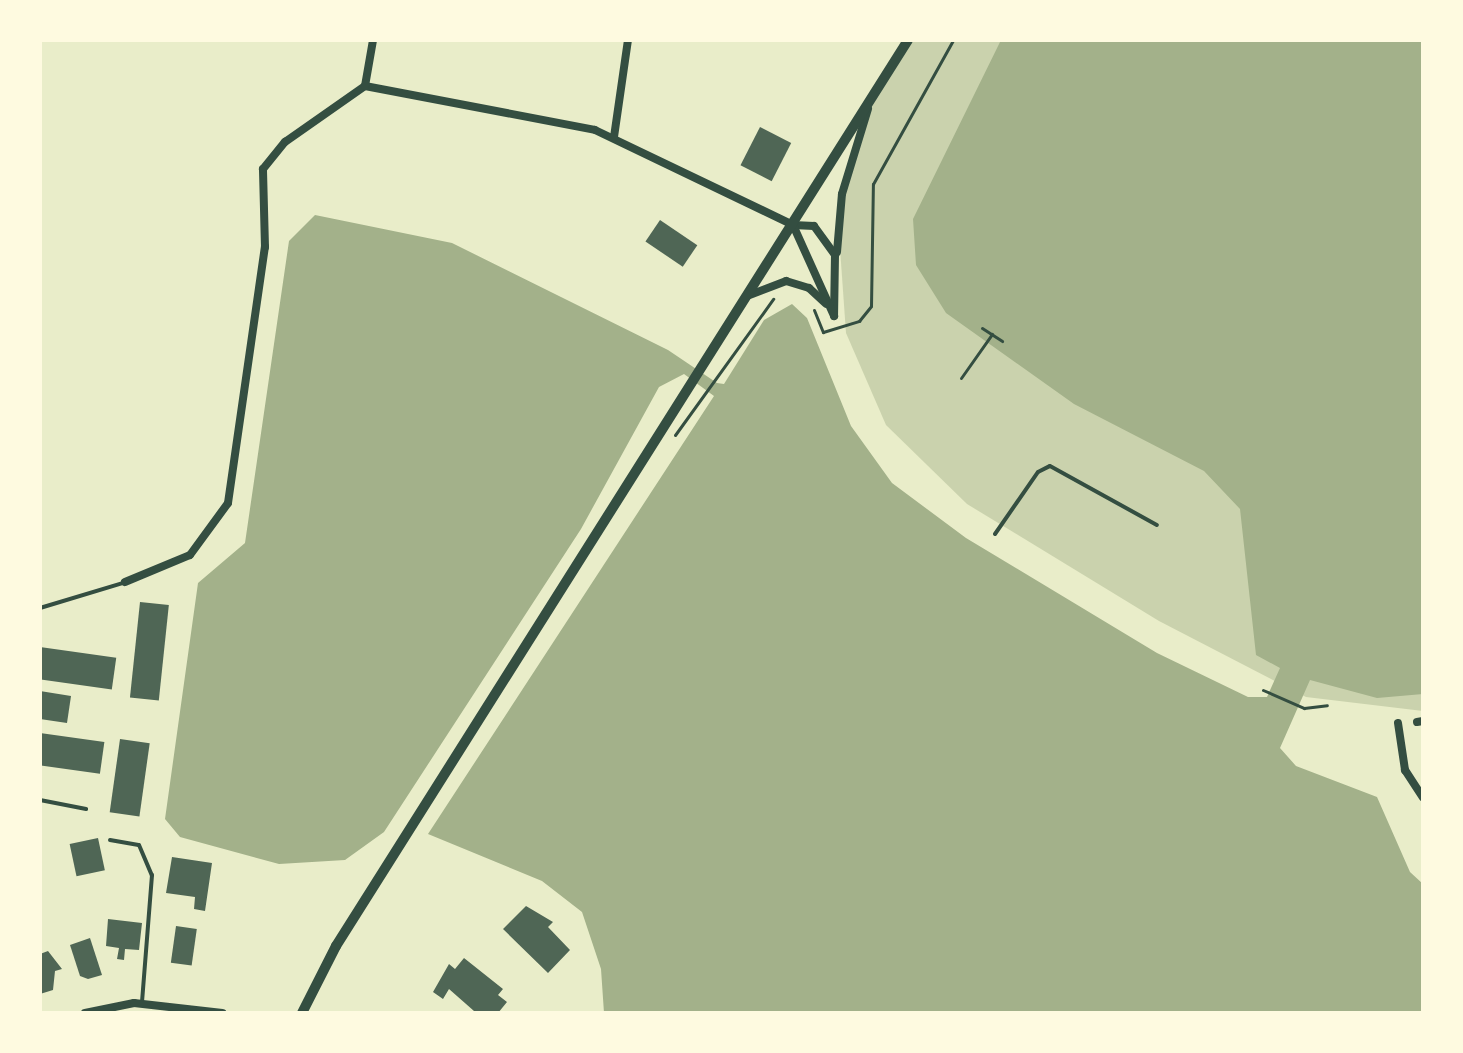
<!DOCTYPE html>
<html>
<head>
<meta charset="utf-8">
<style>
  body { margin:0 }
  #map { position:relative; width:1463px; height:1053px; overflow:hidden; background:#e9edc9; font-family:"Zilla Slab",serif }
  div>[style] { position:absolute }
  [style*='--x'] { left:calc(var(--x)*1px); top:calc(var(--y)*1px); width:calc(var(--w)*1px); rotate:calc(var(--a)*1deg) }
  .green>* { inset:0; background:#cad2ad }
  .water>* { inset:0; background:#a3b18a }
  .building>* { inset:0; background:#4f6655; transform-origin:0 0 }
  .path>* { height:3px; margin:-1.5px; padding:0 1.5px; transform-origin:1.5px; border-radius:1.5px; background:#344e41 }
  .service>* { height:4px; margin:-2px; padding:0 2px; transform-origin:2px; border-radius:2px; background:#344e41 }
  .minor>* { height:8px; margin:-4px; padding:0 4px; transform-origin:4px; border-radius:4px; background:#344e41 }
  .tertiary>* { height:10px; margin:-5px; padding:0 5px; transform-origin:5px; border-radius:5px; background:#344e41 }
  span { translate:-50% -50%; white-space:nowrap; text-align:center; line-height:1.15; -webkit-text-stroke:6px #fefae0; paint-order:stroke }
  .frame { position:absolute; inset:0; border:42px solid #fefae0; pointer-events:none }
</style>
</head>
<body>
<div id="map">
  <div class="green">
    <div style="clip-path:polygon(905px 40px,1423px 40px,1423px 711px,1306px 697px,1159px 621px,967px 504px,886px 425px,846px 333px,838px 220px,868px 109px)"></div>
  </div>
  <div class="water">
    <div style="clip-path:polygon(1001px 40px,1423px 40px,1423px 694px,1377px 698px,1310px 680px,1280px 748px,1296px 766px,1377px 797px,1410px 872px,1423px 884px,1423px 1013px,604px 1013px,601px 969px,582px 912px,542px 881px,428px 834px,714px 396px,684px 374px,659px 387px,581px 529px,384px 832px,345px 860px,279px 864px,180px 837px,165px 819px,198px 583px,245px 543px,289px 241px,315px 215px,452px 243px,668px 350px,717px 383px,724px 384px,764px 320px,792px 304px,807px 318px,851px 426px,892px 483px,966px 538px,1157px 653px,1248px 697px,1267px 697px,1280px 668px,1256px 655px,1240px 509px,1204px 471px,1074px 404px,946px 313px,916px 265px,913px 219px)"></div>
  </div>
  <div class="building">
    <div style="left:760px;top:127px;width:35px;height:43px;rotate:27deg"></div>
    <div style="left:660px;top:220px;width:45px;height:26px;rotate:34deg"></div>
    <div style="left:140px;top:602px;width:29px;height:96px;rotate:6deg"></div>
    <div style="left:40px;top:647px;width:77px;height:32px;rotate:8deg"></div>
    <div style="clip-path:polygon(40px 691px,71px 696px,67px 723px,40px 719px)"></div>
    <div style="left:40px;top:733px;width:65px;height:32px;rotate:8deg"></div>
    <div style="left:120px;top:739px;width:30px;height:74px;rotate:8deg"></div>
    <div style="left:98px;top:838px;width:33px;height:29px;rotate:78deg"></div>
    <div style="clip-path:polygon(172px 857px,212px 863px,205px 911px,194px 909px,195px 897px,166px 893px)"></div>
    <div style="clip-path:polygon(526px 906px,553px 922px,548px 927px,570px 950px,548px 973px,503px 929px)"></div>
    <div style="clip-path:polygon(108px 919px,142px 923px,139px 950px,125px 949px,124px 960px,117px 959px,119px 948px,106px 946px)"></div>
    <div style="left:176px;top:926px;width:21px;height:37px;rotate:8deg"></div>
    <div style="clip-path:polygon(90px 938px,102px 975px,88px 979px,80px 976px,70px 945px)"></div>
    <div style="clip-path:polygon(48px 951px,62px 969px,55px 971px,53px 990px,40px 994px,40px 954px)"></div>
    <div style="clip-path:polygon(464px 958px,503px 989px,498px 995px,507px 1002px,498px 1013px,474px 1011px,449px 989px,443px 999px,433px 992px,449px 964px,455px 969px)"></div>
  </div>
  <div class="path">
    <div style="--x:814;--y:310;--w:24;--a:68"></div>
    <div style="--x:823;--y:332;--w:38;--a:-17"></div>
    <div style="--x:859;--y:321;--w:19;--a:-51"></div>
    <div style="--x:871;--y:306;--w:122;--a:-89.1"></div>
    <div style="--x:873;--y:184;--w:165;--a:-60.9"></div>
    <div style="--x:982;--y:328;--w:24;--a:33"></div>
    <div style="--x:961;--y:378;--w:54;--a:-54.8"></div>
    <div style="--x:675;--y:435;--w:168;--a:-54.2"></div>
    <div style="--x:1263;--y:690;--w:45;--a:23.7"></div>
    <div style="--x:1304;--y:708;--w:23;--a:-7"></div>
  </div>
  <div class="service">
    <div style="--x:995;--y:534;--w:75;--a:-55.3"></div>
    <div style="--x:1038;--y:472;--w:13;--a:-27"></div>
    <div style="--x:1050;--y:466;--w:122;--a:28.9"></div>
    <div style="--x:40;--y:608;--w:87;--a:-16.8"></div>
    <div style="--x:40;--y:800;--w:47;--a:11.1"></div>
    <div style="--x:110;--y:840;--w:29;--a:10"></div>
    <div style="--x:139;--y:845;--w:33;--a:67"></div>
    <div style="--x:152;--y:875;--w:128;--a:94.5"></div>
  </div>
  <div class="minor">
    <div style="--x:365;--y:86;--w:234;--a:10.8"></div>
    <div style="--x:595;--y:130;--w:220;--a:25.6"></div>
    <div style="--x:793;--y:225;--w:21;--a:3"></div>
    <div style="--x:814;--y:226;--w:36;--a:54"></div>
    <div style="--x:835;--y:255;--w:61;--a:90.9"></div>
    <div style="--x:614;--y:137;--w:98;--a:-81.8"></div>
    <div style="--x:793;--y:225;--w:100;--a:65.7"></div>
    <div style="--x:837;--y:252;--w:58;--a:-85.1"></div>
    <div style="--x:842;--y:194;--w:89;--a:-73"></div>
    <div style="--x:747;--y:296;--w:42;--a:-21"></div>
    <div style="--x:786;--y:281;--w:24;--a:17"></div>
    <div style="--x:809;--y:288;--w:23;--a:43"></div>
    <div style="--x:125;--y:582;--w:70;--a:-22.6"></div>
    <div style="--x:190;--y:555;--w:64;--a:-53.8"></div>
    <div style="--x:228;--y:503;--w:259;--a:-81.8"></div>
    <div style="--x:265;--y:247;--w:78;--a:-91.5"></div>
    <div style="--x:263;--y:169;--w:35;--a:-51"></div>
    <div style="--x:285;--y:142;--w:98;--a:-35"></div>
    <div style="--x:365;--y:86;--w:47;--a:-80.1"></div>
    <div style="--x:1417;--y:722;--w:6;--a:-9"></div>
    <div style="--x:1398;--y:723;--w:48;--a:81.5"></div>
    <div style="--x:1405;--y:770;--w:33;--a:57"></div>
    <div style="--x:85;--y:1013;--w:50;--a:-11.5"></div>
    <div style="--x:134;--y:1003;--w:89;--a:6.5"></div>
  </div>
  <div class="tertiary">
    <div style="--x:302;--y:1013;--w:75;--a:-63.1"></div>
    <div style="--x:336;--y:946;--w:1071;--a:-57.73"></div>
  </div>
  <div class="frame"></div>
</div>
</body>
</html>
